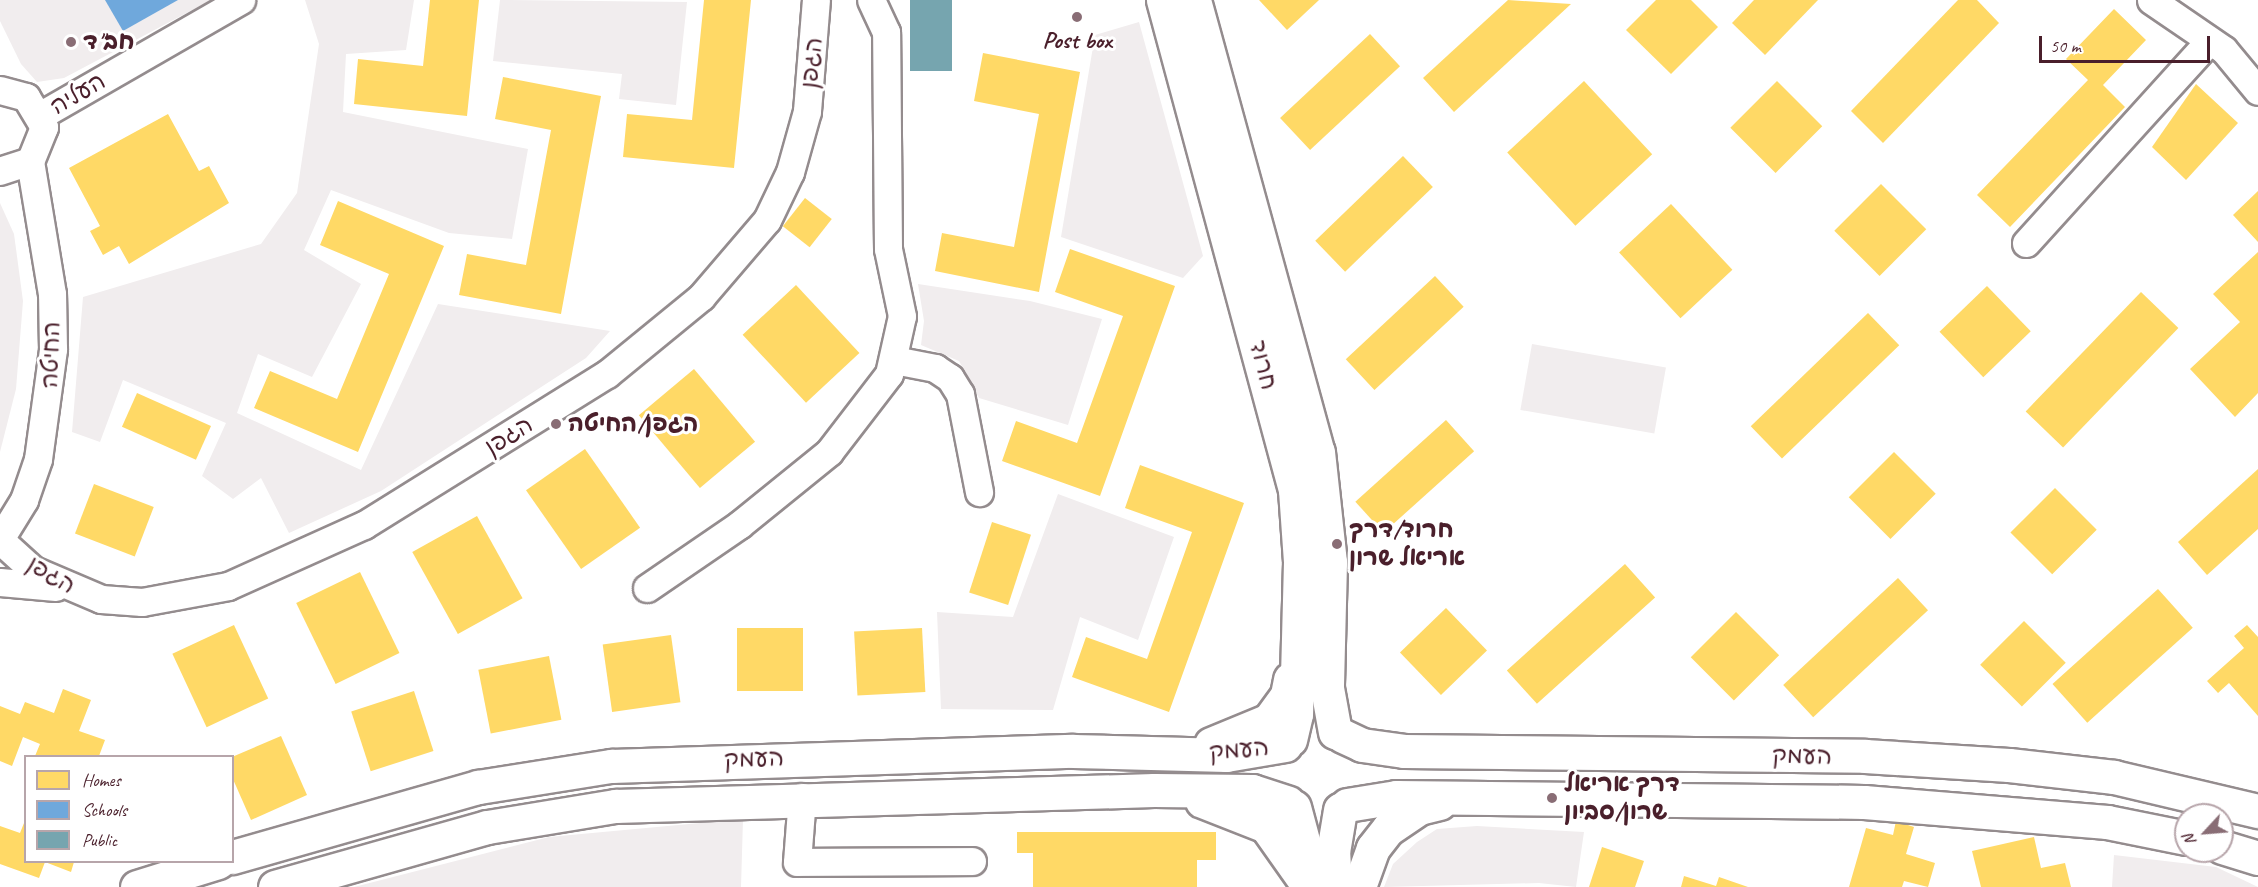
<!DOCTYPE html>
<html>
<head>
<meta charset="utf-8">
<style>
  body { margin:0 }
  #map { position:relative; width:2258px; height:887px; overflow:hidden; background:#fff; font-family:Caveat,"Playpen Sans Hebrew",sans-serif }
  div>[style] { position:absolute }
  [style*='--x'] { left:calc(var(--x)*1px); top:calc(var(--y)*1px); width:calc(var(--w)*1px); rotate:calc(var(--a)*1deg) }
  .built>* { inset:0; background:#f1edee; transform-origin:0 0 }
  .homes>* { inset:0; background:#ffd966; transform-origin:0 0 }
  .schools>* { inset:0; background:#6fa8dc }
  .public>* { inset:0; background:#76a5af; transform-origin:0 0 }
  .roads { filter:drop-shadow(2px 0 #948c8e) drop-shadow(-2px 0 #948c8e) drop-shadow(0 2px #948c8e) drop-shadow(0 -2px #948c8e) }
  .street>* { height:27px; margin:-13.5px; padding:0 13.5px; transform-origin:13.5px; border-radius:13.5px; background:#fff }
  .secondary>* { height:33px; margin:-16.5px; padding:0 16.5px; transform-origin:16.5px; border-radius:16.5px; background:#fff }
  .dots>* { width:16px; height:16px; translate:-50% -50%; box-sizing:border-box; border:3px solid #fff; border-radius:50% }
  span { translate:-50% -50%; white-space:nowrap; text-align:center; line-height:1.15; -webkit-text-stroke:6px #fff; paint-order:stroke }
  .poi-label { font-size:24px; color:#4a1f2b; font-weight:700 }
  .left { translate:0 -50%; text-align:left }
  .street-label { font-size:24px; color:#4a1f2b }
  .legend { position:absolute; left:24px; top:755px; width:210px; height:108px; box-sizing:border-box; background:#fff; border:2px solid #b7a5aa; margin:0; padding:8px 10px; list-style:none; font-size:18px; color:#4a1f2b }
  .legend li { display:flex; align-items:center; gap:12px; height:30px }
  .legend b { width:30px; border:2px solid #b7a5aa }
  .north { position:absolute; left:2174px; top:803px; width:60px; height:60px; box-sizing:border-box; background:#fff; border:2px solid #b7a5aa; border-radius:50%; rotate:244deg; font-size:16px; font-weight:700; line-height:24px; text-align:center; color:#4a1f2b }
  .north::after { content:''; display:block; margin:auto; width:21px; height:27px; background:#896d75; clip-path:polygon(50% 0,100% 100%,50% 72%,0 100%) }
  .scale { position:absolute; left:2039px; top:36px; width:171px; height:27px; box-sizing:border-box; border:3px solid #4a1f2b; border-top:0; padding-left:8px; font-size:18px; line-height:21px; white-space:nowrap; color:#4a1f2b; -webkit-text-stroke:4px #fff; paint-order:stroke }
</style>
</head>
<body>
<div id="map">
  <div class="built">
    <div style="clip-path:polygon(0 0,211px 0,64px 78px,37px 82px,21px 64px,0 21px)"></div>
    <div style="clip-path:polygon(305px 0,414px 0,406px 50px,346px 54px,343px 112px,528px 149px,512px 239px,449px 233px,331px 190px,304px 250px,361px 284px,312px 377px,258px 354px,237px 413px,361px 470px,438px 304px,610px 331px,586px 358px,381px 491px,289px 533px,261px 478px,233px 499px,202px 476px,226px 423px,123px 380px,100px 442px,72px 432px,83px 297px,261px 244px,297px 193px,319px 44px)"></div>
    <div style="clip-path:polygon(500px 0,687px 2px,676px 105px,619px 99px,622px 74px,493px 61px)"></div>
    <div style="clip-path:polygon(1139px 22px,1203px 256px,1183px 278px,1061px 237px,1095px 35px)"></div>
    <div style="clip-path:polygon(0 203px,14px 234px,23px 301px,16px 389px,0 452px)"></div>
    <div style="clip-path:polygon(918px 284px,1030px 301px,1102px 319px,1068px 425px,979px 398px,959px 361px,921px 345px,924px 321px)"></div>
    <div style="left:1532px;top:344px;width:136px;height:67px;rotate:10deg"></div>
    <div style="clip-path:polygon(1058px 494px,1174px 537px,1138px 640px,1080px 617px,1053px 710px,941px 709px,937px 612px,1013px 617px)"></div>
    <div style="clip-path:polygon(743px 819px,741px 887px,354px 887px,549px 837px)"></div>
    <div style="clip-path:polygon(1477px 826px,1584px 832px,1576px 887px,1539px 883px,1384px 887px,1393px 864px,1417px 842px,1437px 829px)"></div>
    <div style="clip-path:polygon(2114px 855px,2216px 867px,2258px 887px,2112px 887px)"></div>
  </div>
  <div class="homes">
    <div style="clip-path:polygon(430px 0,479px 0,467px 116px,354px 104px,358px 59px,423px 66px)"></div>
    <div style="clip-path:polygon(704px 0,751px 0,734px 168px,623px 157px,627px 114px,692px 120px)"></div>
    <div style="clip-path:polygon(1259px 0,1319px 0,1287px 30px)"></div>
    <div style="clip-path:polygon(1508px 0,1571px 4px,1454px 112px,1423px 78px)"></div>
    <div style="clip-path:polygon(1656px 0,1691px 0,1718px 27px,1671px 74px,1626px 30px)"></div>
    <div style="clip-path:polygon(1754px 0,1818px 0,1765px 55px,1732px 23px)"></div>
    <div style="clip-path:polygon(1958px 0,1977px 0,1999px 23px,1883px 143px,1851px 111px)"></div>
    <div style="clip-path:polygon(2114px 9px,2146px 40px,2103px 85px,2125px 107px,2010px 227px,1977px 195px,2088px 80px,2066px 59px)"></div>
    <div style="left:1370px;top:34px;width:44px;height:123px;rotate:47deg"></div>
    <div style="clip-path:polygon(983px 53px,1080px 72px,1039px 292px,935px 271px,942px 233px,1014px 247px,1039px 114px,974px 101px)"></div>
    <div style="clip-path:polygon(503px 77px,601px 96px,561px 314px,459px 295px,467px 254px,526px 265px,551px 130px,495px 119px)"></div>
    <div style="left:1584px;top:81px;width:100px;height:105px;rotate:47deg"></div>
    <div style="left:1777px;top:81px;width:64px;height:66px;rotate:45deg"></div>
    <div style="clip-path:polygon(2196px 84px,2238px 123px,2186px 180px,2152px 147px)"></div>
    <div style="clip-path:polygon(168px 114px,199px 171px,209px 166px,229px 203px,129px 264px,119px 246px,103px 255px,90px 231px,100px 226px,69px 168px)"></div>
    <div style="left:1403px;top:156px;width:43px;height:122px;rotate:46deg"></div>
    <div style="left:1881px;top:184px;width:64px;height:66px;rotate:45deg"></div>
    <div style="clip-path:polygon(2258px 191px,2258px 242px,2233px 215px)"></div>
    <div style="left:805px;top:198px;width:34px;height:36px;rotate:38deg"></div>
    <div style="clip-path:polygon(338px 201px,444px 246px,358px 452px,254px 408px,270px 371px,337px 399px,389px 274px,320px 245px)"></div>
    <div style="left:1671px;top:204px;width:90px;height:71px;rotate:47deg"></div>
    <div style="clip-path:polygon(1070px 249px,1175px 286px,1100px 496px,1002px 461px,1016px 421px,1077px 443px,1123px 316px,1055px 292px)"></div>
    <div style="clip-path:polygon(2258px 252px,2258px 393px,2235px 417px,2190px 369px,2240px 322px,2213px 294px)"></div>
    <div style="left:1435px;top:276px;width:42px;height:122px;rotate:47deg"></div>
    <div style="left:796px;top:285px;width:93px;height:73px;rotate:47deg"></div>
    <div style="left:1987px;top:286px;width:63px;height:66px;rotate:46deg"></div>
    <div style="left:2141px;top:292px;width:52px;height:166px;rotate:44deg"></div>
    <div style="left:1868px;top:313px;width:45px;height:163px;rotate:46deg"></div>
    <div style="left:694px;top:369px;width:95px;height:72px;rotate:50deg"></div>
    <div style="left:137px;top:393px;width:81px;height:37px;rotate:24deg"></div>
    <div style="left:1446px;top:420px;width:42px;height:122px;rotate:48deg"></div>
    <div style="left:585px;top:449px;width:96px;height:72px;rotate:55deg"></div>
    <div style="left:1894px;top:452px;width:59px;height:64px;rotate:45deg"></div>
    <div style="clip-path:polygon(1140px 465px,1244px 503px,1169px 712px,1072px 677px,1086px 637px,1147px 659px,1192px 532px,1125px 508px)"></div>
    <div style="clip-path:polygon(2258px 469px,2258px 529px,2207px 575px,2178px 542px)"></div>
    <div style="left:94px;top:484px;width:64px;height:53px;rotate:21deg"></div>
    <div style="left:2055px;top:488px;width:59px;height:63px;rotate:45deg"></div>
    <div style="left:477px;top:516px;width:94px;height:74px;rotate:61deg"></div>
    <div style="left:992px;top:522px;width:41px;height:74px;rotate:18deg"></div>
    <div style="left:1625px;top:564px;width:45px;height:159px;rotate:48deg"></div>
    <div style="left:360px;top:572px;width:90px;height:71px;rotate:64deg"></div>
    <div style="left:1898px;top:578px;width:44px;height:157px;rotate:47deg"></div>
    <div style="left:2158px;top:589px;width:52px;height:142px;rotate:48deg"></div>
    <div style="left:1446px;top:608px;width:59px;height:64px;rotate:46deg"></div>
    <div style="left:1736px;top:612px;width:61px;height:64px;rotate:45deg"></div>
    <div style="left:2024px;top:621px;width:59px;height:62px;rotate:45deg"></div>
    <div style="left:234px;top:625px;width:81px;height:68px;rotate:65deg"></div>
    <div style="clip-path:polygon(2247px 625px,2258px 637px,2258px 716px,2229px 683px,2218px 693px,2207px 681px,2244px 648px,2234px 636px)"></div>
    <div style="left:737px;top:628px;width:66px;height:63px"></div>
    <div style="left:922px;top:628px;width:64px;height:68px;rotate:87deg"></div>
    <div style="left:671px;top:635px;width:68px;height:69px;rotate:82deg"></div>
    <div style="left:549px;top:656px;width:65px;height:72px;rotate:79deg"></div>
    <div style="clip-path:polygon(63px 689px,91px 700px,79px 731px,105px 740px,99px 756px,35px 756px,40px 744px,23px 737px,12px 766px,0 761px,0 706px,20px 714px,25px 702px,54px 713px)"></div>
    <div style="left:414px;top:691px;width:63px;height:66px;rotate:72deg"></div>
    <div style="clip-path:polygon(281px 736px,307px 795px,251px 820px,232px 777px,232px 757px)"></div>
    <div style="clip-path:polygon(26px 818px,26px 862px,74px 862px,71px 872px,45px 862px,39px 878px,0 864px,0 826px,20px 833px)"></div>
    <div style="clip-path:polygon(1896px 821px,1914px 827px,1906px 854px,1935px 863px,1928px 887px,1904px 881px,1902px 887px,1849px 887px,1866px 828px,1893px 835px)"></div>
    <div style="clip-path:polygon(1017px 832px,1216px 832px,1216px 860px,1197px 860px,1197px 887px,1033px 887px,1033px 853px,1017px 853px)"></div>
    <div style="clip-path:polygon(2034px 837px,2041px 868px,2065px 863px,2071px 887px,1981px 887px,1972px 851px)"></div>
    <div style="clip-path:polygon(1602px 847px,1644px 861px,1635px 887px,1589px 887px)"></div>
    <div style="clip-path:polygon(1684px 876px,1716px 886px,1719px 877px,1748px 887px,1681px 887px)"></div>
  </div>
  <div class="schools">
    <div style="clip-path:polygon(105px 0,178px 0,123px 31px)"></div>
  </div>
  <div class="public">
    <div style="left:910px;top:0;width:42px;height:71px"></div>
  </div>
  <div class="roads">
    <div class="street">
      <div style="--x:2151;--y:0;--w:88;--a:34.4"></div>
      <div style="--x:2224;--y:50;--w:53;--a:50.3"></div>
      <div style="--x:0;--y:90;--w:27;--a:15"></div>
      <div style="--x:26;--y:97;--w:35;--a:59"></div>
      <div style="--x:44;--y:127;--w:37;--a:112"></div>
      <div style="--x:30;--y:161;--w:32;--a:162"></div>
      <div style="--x:41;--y:115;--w:231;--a:-29.9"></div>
      <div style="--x:2026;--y:243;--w:273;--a:-47.8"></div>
      <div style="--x:894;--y:360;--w:42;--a:11"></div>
      <div style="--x:935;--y:368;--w:18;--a:34"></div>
      <div style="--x:950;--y:378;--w:19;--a:58"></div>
      <div style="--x:960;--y:394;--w:100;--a:79"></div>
      <div style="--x:0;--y:539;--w:46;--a:-58.4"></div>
      <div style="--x:24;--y:500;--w:43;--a:-71.1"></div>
      <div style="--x:38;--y:459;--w:111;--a:-82.2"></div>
      <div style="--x:53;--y:349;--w:55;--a:-91"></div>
      <div style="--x:52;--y:294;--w:135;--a:-99.4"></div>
      <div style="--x:0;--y:540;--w:45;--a:42.3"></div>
      <div style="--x:33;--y:570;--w:74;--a:23.1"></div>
      <div style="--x:101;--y:599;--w:41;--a:4.2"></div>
      <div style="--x:142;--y:602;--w:87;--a:-10.5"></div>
      <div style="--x:228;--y:586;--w:149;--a:-24.2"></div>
      <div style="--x:364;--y:525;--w:286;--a:-31.9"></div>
      <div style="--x:607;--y:374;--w:122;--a:-39.3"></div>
      <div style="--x:701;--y:297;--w:101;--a:-49.4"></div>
      <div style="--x:767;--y:220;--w:53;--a:-64.4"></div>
      <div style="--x:790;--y:172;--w:63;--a:-74.4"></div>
      <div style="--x:807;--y:111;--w:111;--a:-85.4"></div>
      <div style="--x:0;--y:582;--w:56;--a:5.1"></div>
      <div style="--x:647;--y:588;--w:112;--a:-34.4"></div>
      <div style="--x:739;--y:525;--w:116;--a:-39"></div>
      <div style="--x:829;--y:452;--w:98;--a:-52.4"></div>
      <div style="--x:889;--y:374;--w:59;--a:-77.4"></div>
      <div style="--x:902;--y:316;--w:68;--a:-101.8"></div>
      <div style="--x:888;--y:249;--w:217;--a:-90.5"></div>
      <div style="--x:886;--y:32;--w:35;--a:-115"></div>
      <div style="--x:802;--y:797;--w:65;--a:94.4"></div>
      <div style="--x:797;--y:862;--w:175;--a:-0.3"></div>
    </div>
    <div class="secondary">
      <div style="--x:1163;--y:0;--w:507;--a:74.92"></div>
      <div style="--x:1295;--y:490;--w:72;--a:86"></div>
      <div style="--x:1300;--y:562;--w:152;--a:91.5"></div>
      <div style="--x:1296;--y:714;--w:26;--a:103"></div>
      <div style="--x:1194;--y:0;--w:469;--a:74.7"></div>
      <div style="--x:1318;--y:452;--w:111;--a:83.8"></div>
      <div style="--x:1330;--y:562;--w:126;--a:91.4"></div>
      <div style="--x:1327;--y:688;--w:45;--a:79.7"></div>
      <div style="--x:1343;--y:736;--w:21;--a:25"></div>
      <div style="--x:1362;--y:745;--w:42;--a:8.1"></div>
      <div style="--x:1404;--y:751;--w:461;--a:0.6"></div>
      <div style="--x:1865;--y:756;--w:144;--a:3.6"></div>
      <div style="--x:2009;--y:765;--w:106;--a:6.5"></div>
      <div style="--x:2114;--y:777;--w:148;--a:13.3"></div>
      <div style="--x:1211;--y:744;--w:63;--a:-22.5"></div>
      <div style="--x:1269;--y:720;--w:31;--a:-54"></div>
      <div style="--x:1287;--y:695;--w:16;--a:-79"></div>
      <div style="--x:1202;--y:801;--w:69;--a:21.3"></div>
      <div style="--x:1266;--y:826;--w:75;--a:54.8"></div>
      <div style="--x:1347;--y:805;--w:50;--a:-9.3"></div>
      <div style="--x:1396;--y:797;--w:468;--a:0.6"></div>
      <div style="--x:1864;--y:802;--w:244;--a:4.7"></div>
      <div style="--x:2107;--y:822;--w:81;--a:11.4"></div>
      <div style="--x:1294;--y:807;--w:73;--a:75"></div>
      <div style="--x:2222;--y:847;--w:38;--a:17"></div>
      <div style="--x:232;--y:857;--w:256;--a:-15.9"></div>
      <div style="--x:478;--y:787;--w:135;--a:-9"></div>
      <div style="--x:611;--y:766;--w:462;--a:-1.9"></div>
      <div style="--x:1073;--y:751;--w:153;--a:1.5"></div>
      <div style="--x:1226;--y:755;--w:60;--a:-9.6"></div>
      <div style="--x:137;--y:887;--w:85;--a:-17.2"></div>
      <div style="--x:275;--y:887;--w:220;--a:-15.8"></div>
      <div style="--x:487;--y:827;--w:130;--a:-9.3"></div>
      <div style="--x:615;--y:806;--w:539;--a:-1.7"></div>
      <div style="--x:1154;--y:790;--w:98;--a:0.6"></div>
      <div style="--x:1252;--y:791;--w:38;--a:18"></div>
      <div style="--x:1335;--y:887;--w:35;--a:-93"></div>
      <div style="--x:1333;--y:852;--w:43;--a:-80.5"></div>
      <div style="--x:1359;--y:887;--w:41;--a:-70.3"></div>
      <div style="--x:1373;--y:848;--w:24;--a:-52"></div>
      <div style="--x:1388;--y:829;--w:37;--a:-34"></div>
      <div style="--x:1419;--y:808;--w:21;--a:-14"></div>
    </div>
  </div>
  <div class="dots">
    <div style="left:1077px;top:17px;background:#896d75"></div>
    <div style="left:71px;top:42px;background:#896d75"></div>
    <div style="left:556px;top:424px;background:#896d75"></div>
    <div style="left:1337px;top:544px;background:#896d75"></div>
    <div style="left:1552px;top:798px;background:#896d75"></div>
  </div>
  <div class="poi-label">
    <span style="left:1077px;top:41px">Post box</span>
    <span class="left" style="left:83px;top:42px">חב"ד</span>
    <span class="left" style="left:568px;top:424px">הגפן/החיטה</span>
    <span class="left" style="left:1349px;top:544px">חרוד/דרך<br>אריאל שרון</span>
    <span class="left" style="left:1564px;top:798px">דרך אריאל<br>שרון/סביון</span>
  </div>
  <div class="street-label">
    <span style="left:812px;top:63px;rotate:-84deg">הגפן</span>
    <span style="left:78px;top:94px;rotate:-30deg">העליה</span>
    <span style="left:51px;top:355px;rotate:-88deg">החיטה</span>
    <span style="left:1263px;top:365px;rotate:75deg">חרוד</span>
    <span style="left:509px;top:436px;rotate:-32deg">הגפן</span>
    <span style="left:51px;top:575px;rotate:30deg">הגפן</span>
    <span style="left:1239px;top:750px;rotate:-5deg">העמק</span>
    <span style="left:1802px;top:756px;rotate:1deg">העמק</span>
    <span style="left:754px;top:759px;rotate:-2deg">העמק</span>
  </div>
  <ul class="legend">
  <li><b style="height:16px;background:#ffd966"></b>Homes</li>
  <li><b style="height:16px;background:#6fa8dc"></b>Schools</li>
  <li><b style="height:16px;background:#76a5af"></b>Public</li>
  </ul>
  <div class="north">N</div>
  <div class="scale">50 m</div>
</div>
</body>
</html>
